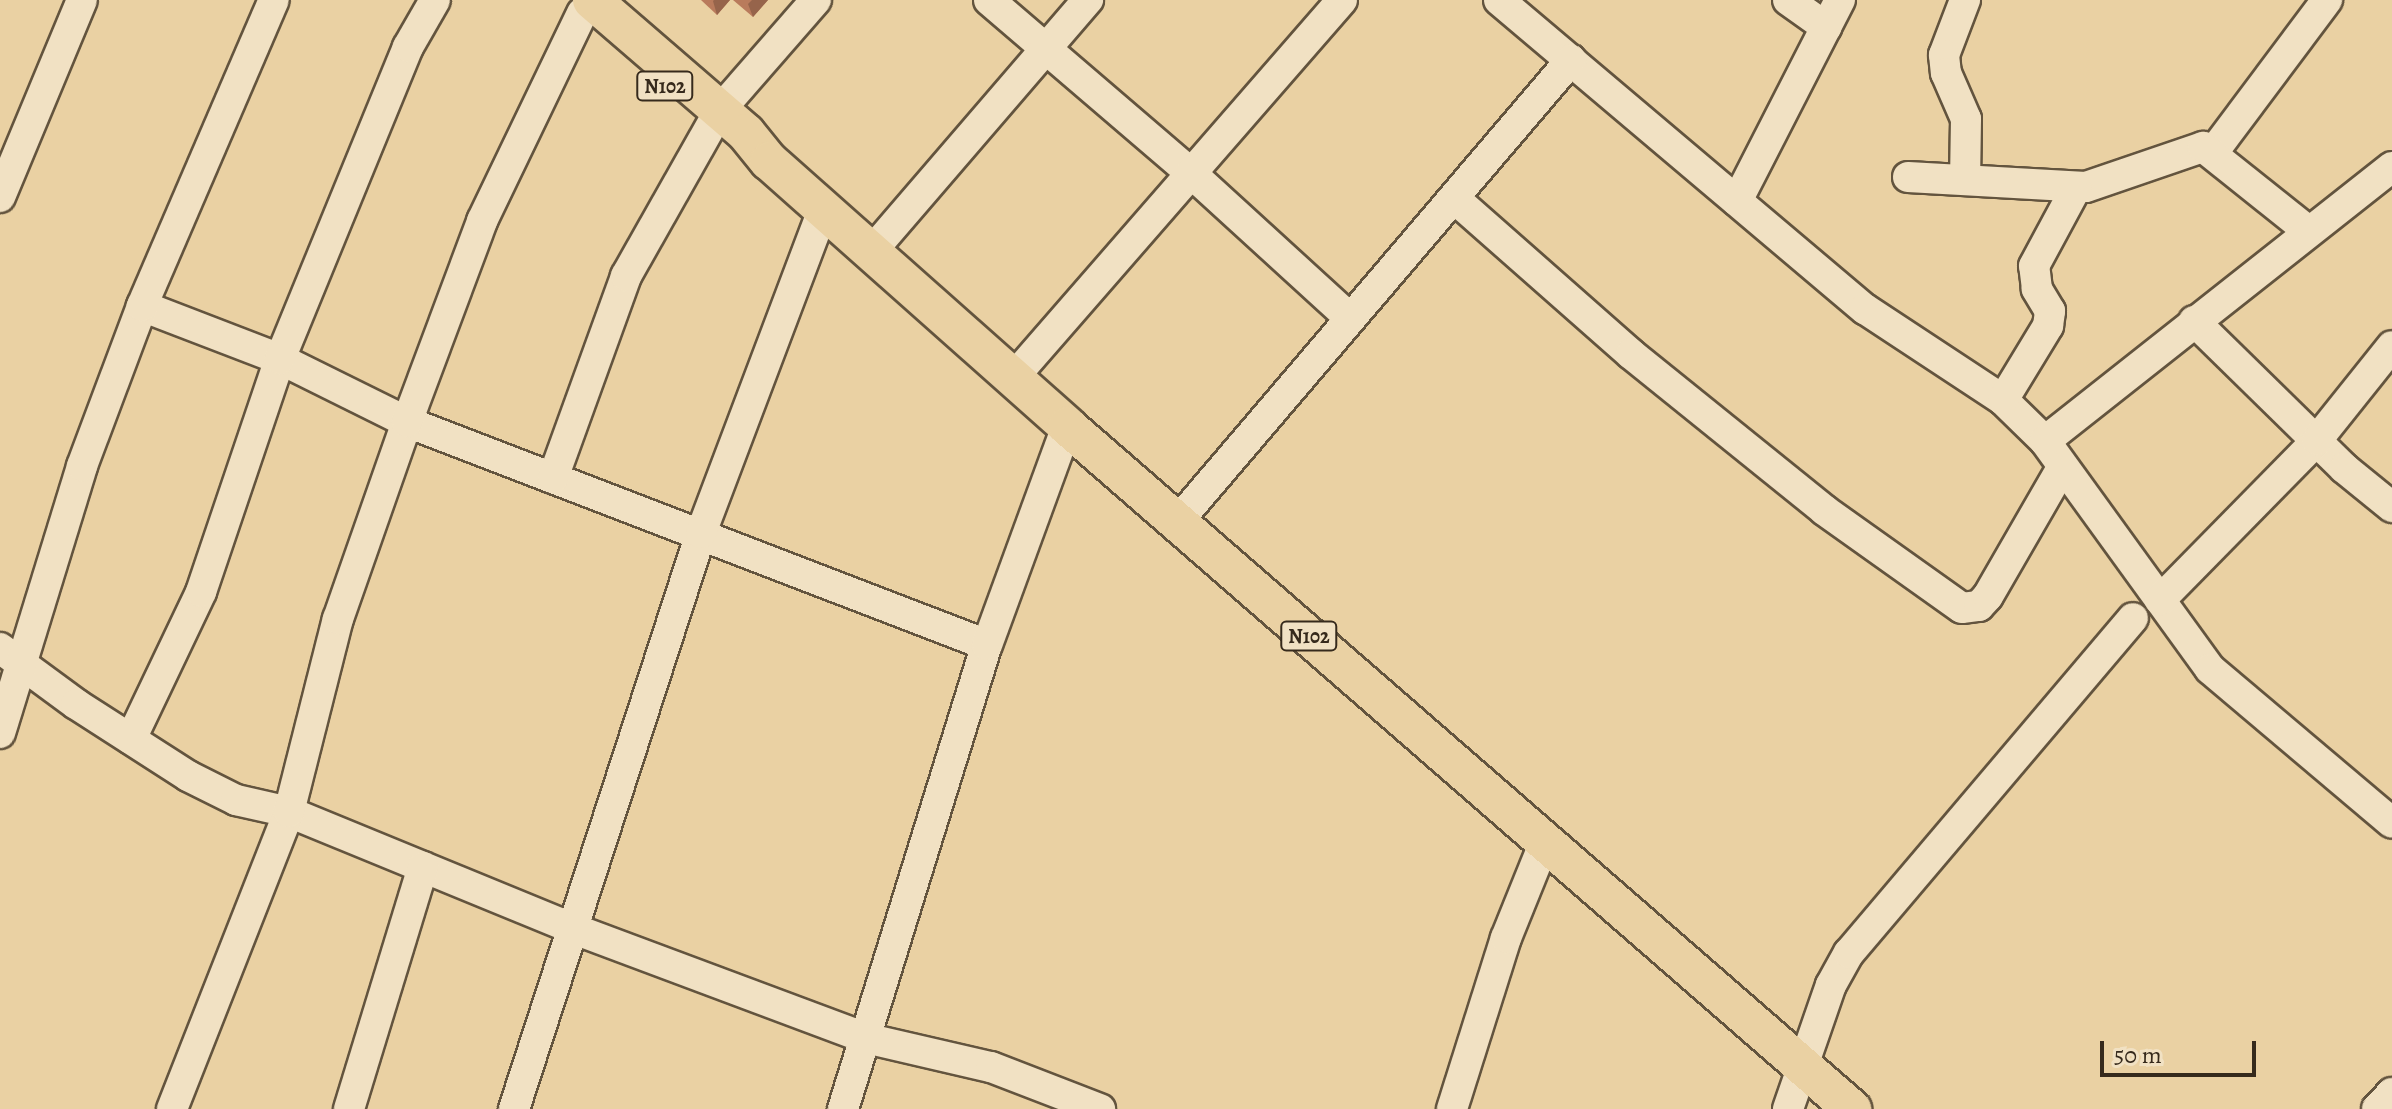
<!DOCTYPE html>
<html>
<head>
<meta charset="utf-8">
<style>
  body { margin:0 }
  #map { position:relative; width:2392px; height:1109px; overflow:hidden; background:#ead1a3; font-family:Alegreya,serif }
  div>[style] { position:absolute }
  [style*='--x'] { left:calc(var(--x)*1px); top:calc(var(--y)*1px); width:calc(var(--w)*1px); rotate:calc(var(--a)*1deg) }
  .roads { filter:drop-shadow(2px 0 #63543e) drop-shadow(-2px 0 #63543e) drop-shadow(0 2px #63543e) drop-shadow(0 -2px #63543e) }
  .minor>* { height:30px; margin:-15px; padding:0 15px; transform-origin:15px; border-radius:15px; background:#f1e1c3 }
  .major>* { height:38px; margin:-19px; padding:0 19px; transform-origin:19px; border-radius:19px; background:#ead1a3 }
  .wall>* { inset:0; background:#b97b5c }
  .shaded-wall>* { inset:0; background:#96644b }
  span { translate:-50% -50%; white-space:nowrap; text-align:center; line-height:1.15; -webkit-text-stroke:6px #f1e1c3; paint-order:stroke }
  .shield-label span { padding:2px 6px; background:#f1e1c3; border:2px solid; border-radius:6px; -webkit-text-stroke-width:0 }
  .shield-label { font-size:20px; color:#362a1c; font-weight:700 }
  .scale { position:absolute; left:2100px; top:1041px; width:156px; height:36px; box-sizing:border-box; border:4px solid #362a1c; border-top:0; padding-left:10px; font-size:24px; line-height:28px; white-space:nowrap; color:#362a1c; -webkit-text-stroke:6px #f1e1c3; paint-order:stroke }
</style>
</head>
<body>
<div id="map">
  <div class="roads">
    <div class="minor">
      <div style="--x:989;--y:0;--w:266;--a:40.6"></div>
      <div style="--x:1191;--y:173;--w:215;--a:42.4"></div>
      <div style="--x:1499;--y:0;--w:479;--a:40.2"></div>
      <div style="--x:1865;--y:309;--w:165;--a:33.4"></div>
      <div style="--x:2003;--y:400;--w:59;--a:44.3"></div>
      <div style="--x:2045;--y:441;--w:281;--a:54.1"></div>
      <div style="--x:2210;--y:669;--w:238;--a:40.2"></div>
      <div style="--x:1788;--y:0;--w:47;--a:35.4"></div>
      <div style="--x:1965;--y:0;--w:59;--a:110.9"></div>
      <div style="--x:1944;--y:55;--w:18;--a:84"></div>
      <div style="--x:1946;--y:73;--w:50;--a:66.5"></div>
      <div style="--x:1966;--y:119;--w:61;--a:90.9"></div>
      <div style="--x:2214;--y:151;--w:189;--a:-53.2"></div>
      <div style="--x:1908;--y:177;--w:178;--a:3.2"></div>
      <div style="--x:2086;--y:187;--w:124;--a:-18.9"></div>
      <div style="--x:2203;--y:147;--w:133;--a:38.6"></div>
      <div style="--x:0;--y:197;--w:213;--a:-67.4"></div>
      <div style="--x:1454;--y:198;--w:236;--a:41.4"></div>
      <div style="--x:1631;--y:354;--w:248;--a:38.9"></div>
      <div style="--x:1824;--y:510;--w:169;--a:35.4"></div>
      <div style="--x:1962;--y:608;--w:17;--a:-7"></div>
      <div style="--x:1979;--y:606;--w:13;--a:-48"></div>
      <div style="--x:1988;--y:596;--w:148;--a:-60"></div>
      <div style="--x:1737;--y:201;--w:226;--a:-62.9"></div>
      <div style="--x:871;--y:252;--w:333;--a:-49.3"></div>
      <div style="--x:142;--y:306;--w:148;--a:21"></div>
      <div style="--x:280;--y:359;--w:142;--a:26.4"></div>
      <div style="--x:407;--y:422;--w:621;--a:21.03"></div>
      <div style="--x:2194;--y:321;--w:210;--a:44.4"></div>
      <div style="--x:2344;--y:468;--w:62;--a:39.1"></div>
      <div style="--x:1013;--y:378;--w:501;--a:-48.96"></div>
      <div style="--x:2003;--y:400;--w:87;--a:-58.7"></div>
      <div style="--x:2048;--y:326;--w:15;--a:-82"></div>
      <div style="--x:2050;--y:311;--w:26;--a:-121"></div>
      <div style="--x:2037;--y:289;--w:23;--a:-97"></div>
      <div style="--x:2034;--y:266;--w:89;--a:-61.7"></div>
      <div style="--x:2045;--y:441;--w:442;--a:-38.3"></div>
      <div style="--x:553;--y:478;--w:215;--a:-70.1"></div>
      <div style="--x:626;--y:276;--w:191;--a:-60.5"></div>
      <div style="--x:720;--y:110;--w:146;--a:-48.9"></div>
      <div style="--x:1178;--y:521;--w:606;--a:-49.55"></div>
      <div style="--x:2160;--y:600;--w:224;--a:-45.5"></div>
      <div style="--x:2317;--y:440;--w:120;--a:-51.4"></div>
      <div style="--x:0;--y:648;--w:94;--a:36.4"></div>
      <div style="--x:76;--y:704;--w:133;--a:32.7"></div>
      <div style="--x:188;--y:776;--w:54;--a:26.6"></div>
      <div style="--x:236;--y:800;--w:54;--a:12.8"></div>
      <div style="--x:289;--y:812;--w:308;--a:22.3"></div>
      <div style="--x:574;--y:929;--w:311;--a:20.5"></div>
      <div style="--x:865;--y:1038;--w:129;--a:13"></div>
      <div style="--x:991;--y:1067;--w:117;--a:21.1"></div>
      <div style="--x:0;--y:733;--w:279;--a:-72.9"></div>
      <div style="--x:82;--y:466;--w:171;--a:-69.4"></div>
      <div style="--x:142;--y:306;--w:333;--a:-66.7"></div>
      <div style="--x:131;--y:739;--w:163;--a:-64.5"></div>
      <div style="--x:201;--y:592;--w:246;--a:-71.3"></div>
      <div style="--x:280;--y:359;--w:337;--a:-67.7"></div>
      <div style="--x:408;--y:47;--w:54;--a:-60.1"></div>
      <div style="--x:172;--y:1109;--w:319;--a:-68.5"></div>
      <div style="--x:289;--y:812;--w:199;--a:-75.8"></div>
      <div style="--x:338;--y:619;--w:209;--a:-70.7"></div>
      <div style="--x:407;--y:422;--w:215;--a:-69.5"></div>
      <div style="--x:482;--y:221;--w:231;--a:-64.3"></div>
      <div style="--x:349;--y:1109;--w:253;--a:-73"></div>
      <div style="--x:514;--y:1109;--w:606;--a:-72.01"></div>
      <div style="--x:701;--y:533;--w:347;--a:-69.3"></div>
      <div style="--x:843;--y:1109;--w:486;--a:-72.8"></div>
      <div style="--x:987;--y:645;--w:233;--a:-69.9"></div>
      <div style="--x:1452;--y:1109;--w:179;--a:-72.5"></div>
      <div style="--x:1506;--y:938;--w:101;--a:-68"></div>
      <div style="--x:1788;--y:1109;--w:131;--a:-70.9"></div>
      <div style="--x:1831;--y:985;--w:37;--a:-61"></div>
      <div style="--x:1849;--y:953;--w:439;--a:-49.7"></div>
      <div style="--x:2377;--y:1109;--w:22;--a:-47"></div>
    </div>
    <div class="major">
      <div style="--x:592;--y:0;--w:203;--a:40.8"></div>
      <div style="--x:746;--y:133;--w:36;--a:51"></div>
      <div style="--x:769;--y:161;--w:399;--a:41.6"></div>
      <div style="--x:1067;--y:426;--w:1041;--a:41.03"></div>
    </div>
  </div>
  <div class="wall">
    <div style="clip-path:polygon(701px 0,730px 0,717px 15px)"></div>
    <div style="clip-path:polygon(733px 0,768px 0,753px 17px)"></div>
  </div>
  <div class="shaded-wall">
    <div style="clip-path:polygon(714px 0,730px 0,717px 15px,713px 1px)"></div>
    <div style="clip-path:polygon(752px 0,768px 0,753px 17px,748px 4px)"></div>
  </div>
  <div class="shield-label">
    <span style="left:665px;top:86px">N102</span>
    <span style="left:1309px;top:636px">N102</span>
  </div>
  <div class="scale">50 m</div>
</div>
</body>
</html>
